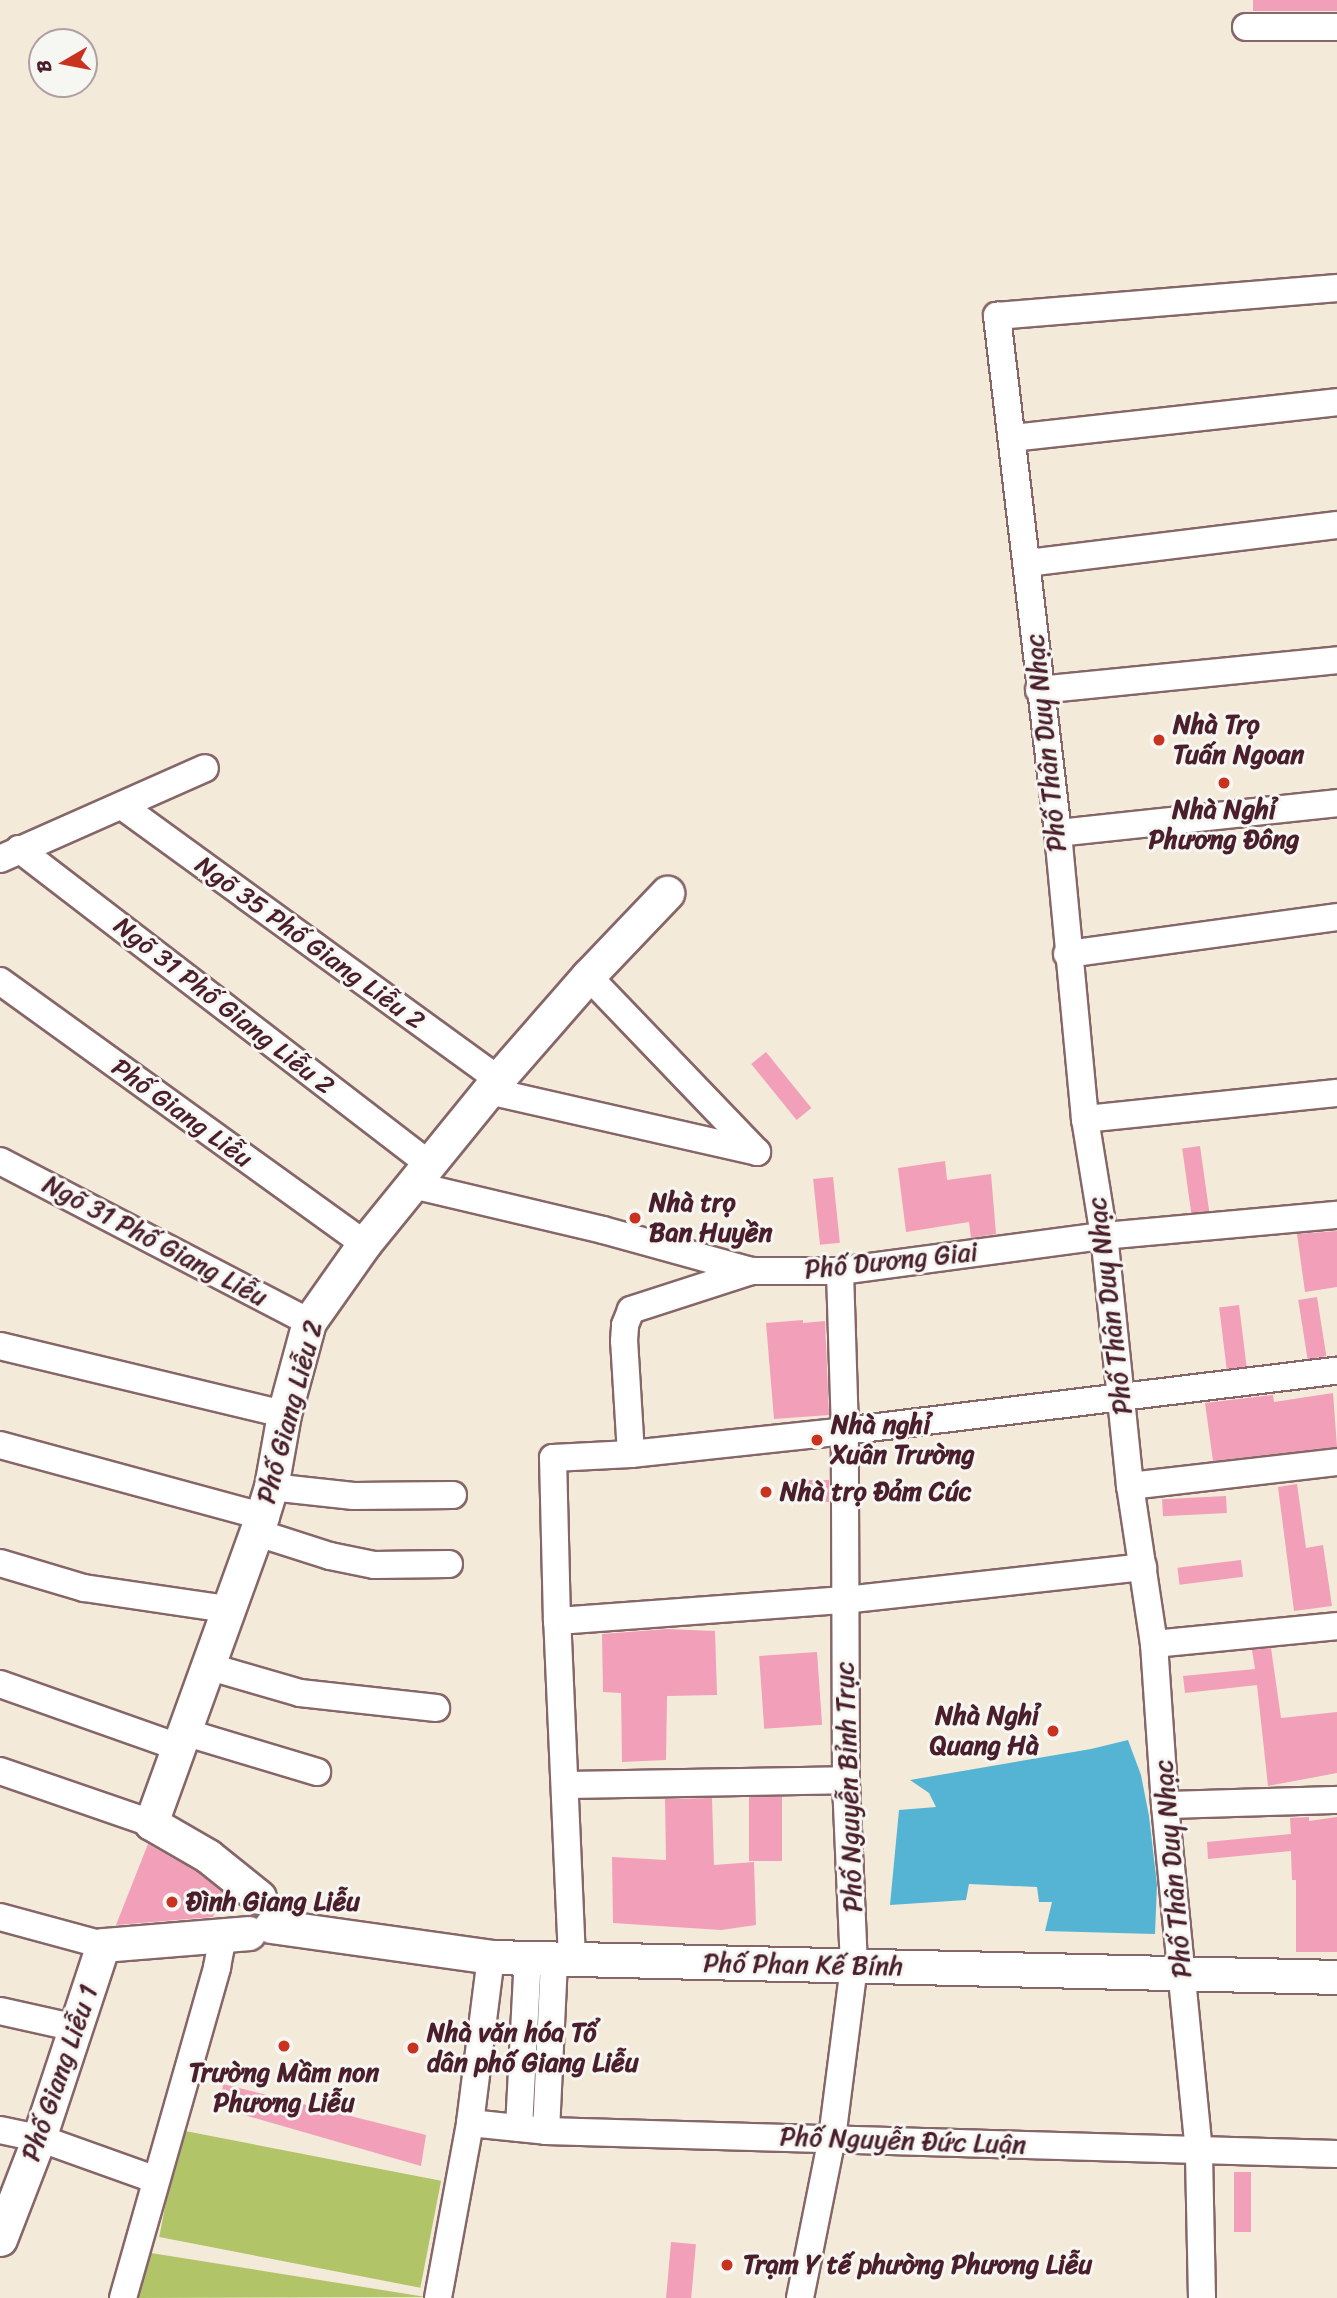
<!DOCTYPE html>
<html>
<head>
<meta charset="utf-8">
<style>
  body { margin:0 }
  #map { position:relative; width:1337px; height:2298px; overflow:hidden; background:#f4ead9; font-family:Sriracha,sans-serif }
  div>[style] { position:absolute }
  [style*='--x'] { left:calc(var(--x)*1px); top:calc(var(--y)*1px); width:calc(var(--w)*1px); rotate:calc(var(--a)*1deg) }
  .green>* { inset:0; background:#b2c468; transform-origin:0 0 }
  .water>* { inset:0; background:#55b4d3 }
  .building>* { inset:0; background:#f29fb9; transform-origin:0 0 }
  .roads { filter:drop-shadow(2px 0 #866668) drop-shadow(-2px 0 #866668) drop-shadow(0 2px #866668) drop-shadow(0 -2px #866668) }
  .minor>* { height:26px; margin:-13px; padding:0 13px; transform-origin:13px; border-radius:13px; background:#fff }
  .major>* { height:33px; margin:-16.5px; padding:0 16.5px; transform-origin:16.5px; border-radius:16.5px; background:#fff }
  .dots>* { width:19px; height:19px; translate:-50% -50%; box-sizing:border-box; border:4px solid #f6f6f2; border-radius:50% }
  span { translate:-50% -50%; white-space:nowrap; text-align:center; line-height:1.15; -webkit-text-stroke:6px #f6f6f2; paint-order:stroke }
  .poi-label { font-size:26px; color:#4a1f2b; font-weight:700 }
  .left { translate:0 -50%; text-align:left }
  .right { translate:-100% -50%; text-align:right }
  .street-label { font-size:26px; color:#4a1f2b }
  .north { position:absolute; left:28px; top:28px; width:70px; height:70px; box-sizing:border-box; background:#f6f6f2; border:2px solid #b1a0a2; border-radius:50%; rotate:260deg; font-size:19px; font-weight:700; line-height:28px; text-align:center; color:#4a1f2b }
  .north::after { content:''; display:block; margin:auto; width:24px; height:32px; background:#c8321e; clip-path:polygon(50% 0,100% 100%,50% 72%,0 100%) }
</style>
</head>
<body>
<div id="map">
  <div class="green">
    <div style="left:180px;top:2130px;width:266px;height:109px;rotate:11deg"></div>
    <div style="clip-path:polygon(151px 2253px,426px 2297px,137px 2298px)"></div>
  </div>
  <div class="water">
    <div style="clip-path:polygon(1128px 1740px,1141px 1775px,1149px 1816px,1157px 1885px,1155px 1934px,1045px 1931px,1052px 1902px,1039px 1902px,1037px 1887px,969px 1884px,966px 1900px,890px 1905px,899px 1810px,936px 1807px,929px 1793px,910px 1780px,1091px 1749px)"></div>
  </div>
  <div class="building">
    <div style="left:1253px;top:0;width:84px;height:11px"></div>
    <div style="left:766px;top:1052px;width:72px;height:19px;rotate:51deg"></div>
    <div style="left:1200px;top:1146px;width:66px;height:18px;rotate:82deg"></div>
    <div style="clip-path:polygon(945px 1161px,947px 1180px,991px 1174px,996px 1234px,971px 1238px,969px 1222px,906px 1232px,898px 1168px)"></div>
    <div style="left:833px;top:1177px;width:66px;height:20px;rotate:84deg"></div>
    <div style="clip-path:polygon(1337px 1231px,1337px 1287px,1305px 1292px,1297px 1234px)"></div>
    <div style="left:1317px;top:1297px;width:60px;height:19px;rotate:81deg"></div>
    <div style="left:1239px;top:1305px;width:62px;height:20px;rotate:83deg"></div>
    <div style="clip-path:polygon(803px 1320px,803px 1323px,825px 1321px,829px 1415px,774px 1419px,766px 1323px)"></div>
    <div style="clip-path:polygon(1333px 1393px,1337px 1447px,1213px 1461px,1205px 1403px,1273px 1395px,1274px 1402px)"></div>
    <div style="left:829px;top:1480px;width:22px;height:40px;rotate:90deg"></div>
    <div style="clip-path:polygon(1297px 1484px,1306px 1548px,1323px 1545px,1332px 1606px,1294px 1611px,1278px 1487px)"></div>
    <div style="left:1226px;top:1496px;width:17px;height:64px;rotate:87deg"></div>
    <div style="left:1241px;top:1560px;width:17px;height:64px;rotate:83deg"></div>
    <div style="clip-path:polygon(667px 1629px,715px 1631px,717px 1695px,667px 1696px,666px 1760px,622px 1762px,621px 1693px,603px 1692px,602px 1634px)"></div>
    <div style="clip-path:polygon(1271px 1648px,1281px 1718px,1337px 1712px,1337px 1773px,1268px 1786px,1257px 1685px,1185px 1693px,1183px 1676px,1255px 1669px,1252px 1650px)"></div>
    <div style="left:817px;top:1652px;width:73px;height:58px;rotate:86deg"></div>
    <div style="left:749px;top:1797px;width:33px;height:64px"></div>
    <div style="clip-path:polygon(712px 1798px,714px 1865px,754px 1862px,756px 1925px,721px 1930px,613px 1923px,612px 1857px,666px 1860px,665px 1799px)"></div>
    <div style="clip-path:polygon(1309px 1817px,1309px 1821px,1337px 1817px,1337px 1952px,1296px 1952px,1296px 1880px,1292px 1880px,1291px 1851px,1208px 1859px,1207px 1842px,1291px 1834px,1290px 1818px)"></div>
    <div style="clip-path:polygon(148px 1844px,197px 1872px,223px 1893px,213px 1917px,116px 1925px)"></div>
    <div style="clip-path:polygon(223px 2084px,426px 2135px,421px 2166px,220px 2108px)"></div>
    <div style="left:1234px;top:2172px;width:17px;height:60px"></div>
    <div style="left:671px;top:2242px;width:25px;height:57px;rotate:5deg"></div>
  </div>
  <div class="roads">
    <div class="minor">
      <div style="--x:1246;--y:27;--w:91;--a:0"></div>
      <div style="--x:1013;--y:438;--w:326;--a:-6.3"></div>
      <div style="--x:1027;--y:563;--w:312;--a:-7"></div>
      <div style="--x:1039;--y:690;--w:300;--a:-5.7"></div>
      <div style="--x:122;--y:806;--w:465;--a:36"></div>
      <div style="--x:1058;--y:833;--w:281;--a:-6.1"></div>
      <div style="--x:19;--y:849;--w:517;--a:37.53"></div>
      <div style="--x:0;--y:859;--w:224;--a:-23.9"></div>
      <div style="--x:1067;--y:954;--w:273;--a:-7.8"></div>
      <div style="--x:588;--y:976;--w:244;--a:46.2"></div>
      <div style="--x:0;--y:981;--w:449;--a:35.8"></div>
      <div style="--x:489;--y:1091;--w:275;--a:12.8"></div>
      <div style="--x:1085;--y:1119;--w:253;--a:-5.9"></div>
      <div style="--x:0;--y:1161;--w:348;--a:27.5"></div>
      <div style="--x:413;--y:1185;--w:195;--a:13.3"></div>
      <div style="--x:603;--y:1230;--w:155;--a:15.4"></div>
      <div style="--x:752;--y:1271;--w:88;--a:0"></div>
      <div style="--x:840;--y:1271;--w:266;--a:-7.6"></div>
      <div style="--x:1104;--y:1236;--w:234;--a:-5.2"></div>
      <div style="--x:0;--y:1346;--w:292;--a:13.5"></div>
      <div style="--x:0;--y:1445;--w:271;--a:15.2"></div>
      <div style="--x:631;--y:1454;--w:113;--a:-93.5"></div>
      <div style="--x:624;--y:1341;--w:16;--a:-86"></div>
      <div style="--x:625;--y:1325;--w:16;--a:-68"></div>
      <div style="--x:631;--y:1310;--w:127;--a:-17.9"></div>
      <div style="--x:1130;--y:1486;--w:208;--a:-6.6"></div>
      <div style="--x:271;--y:1487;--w:83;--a:6.2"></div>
      <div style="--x:354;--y:1496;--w:99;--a:-0.6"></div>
      <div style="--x:255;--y:1532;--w:79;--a:17.7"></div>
      <div style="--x:330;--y:1556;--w:45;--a:11.6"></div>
      <div style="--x:374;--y:1565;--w:75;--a:-0.8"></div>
      <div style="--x:0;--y:1563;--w:88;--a:16.6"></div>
      <div style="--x:84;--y:1588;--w:145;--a:8.4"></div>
      <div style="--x:557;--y:1621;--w:163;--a:-91.4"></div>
      <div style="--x:553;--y:1458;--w:78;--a:-2.9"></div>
      <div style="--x:631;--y:1454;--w:215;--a:-6.1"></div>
      <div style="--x:845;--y:1431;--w:496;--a:-7"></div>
      <div style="--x:1154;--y:1644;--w:184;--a:-5.6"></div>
      <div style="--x:207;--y:1666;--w:97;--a:16.2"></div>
      <div style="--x:300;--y:1693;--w:137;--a:6.3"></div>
      <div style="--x:0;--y:1684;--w:189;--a:19.5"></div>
      <div style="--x:184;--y:1732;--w:139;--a:16.7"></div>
      <div style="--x:0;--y:1771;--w:160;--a:19"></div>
      <div style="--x:566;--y:1785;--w:280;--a:-1"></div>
      <div style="--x:1165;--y:1805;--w:172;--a:-1.7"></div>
      <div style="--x:0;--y:1917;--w:107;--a:15.2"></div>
      <div style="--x:572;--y:1959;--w:338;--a:-92.5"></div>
      <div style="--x:557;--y:1621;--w:289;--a:-4.2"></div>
      <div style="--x:845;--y:1600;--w:300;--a:-6.3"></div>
      <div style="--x:0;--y:2011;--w:78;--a:12.6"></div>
      <div style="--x:470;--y:2123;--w:76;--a:6"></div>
      <div style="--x:546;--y:2131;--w:791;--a:1.67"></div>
      <div style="--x:519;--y:2128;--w:171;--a:-87"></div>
      <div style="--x:0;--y:2130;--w:40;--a:12"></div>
      <div style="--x:39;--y:2138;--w:124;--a:19.7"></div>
      <div style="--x:546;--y:2131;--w:172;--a:-87.3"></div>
      <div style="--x:123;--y:2298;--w:344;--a:-74.1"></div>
      <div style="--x:217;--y:1967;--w:33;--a:-79"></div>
      <div style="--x:438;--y:2298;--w:178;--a:-79.6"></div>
      <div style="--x:470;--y:2123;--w:167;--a:-82.8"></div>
      <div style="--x:800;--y:2298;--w:163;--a:-78.7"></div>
      <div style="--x:832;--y:2138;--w:173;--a:-82.7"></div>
      <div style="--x:854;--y:1966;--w:186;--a:-92.5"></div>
      <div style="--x:846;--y:1780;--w:349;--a:-90.2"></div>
      <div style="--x:845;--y:1431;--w:160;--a:-91.8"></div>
      <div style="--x:1202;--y:2298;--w:146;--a:-91.2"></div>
      <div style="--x:1199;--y:2152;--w:349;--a:-95.6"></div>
      <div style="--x:1165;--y:1805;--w:161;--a:-93.9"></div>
      <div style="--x:1154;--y:1644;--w:160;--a:-98.6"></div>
      <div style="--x:1130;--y:1486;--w:251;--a:-95.9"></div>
      <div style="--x:1104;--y:1236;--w:119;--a:-99.2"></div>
      <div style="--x:1085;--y:1119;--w:287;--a:-95.4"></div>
      <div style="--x:1058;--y:833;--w:521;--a:-96.73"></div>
      <div style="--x:997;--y:316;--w:341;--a:-4.7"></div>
    </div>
    <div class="major">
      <div style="--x:259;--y:1897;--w:65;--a:-141.2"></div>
      <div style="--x:208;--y:1856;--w:66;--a:-149.9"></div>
      <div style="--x:151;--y:1823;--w:326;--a:-70.1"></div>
      <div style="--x:262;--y:1516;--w:30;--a:-73"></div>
      <div style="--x:271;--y:1487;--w:74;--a:-79.9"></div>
      <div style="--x:284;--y:1414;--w:95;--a:-74.8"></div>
      <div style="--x:309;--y:1322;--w:95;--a:-54.8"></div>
      <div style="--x:364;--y:1244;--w:213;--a:-50.9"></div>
      <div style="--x:498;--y:1079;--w:137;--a:-48.9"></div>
      <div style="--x:588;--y:976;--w:115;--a:-46.4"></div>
      <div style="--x:271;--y:1926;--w:222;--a:8"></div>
      <div style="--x:491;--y:1957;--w:846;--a:1.35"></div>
      <div style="--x:0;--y:2239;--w:108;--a:-68.9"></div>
      <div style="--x:39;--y:2138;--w:203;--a:-71.7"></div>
      <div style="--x:103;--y:1945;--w:146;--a:-4.7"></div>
    </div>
  </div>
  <div class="dots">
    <div style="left:1159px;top:740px;background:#c8321e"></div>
    <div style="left:1224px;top:783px;background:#c8321e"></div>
    <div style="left:635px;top:1218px;background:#c8321e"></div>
    <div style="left:817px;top:1440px;background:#c8321e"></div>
    <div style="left:766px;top:1492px;background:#c8321e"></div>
    <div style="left:1053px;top:1731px;background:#c8321e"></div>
    <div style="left:172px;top:1902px;background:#c8321e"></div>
    <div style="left:284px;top:2046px;background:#c8321e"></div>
    <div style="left:413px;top:2048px;background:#c8321e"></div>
    <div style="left:727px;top:2265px;background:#c8321e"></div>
  </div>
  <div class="poi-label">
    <span class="left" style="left:1173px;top:740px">Nhà Trọ<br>Tuấn Ngoan</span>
    <span style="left:1224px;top:825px">Nhà Nghỉ<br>Phương Đông</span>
    <span class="left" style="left:649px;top:1218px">Nhà trọ<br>Ban Huyền</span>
    <span class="left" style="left:831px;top:1440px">Nhà nghỉ<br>Xuân Trường</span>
    <span class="left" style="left:780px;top:1492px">Nhà trọ Đảm Cúc</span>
    <span class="right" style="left:1039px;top:1731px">Nhà Nghỉ<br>Quang Hà</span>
    <span class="left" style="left:186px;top:1902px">Đình Giang Liễu</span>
    <span class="left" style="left:427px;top:2048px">Nhà văn hóa Tổ<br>dân phố Giang Liễu</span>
    <span style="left:284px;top:2088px">Trường Mầm non<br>Phương Liễu</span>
    <span class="left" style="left:743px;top:2265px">Trạm Y tế phường Phương Liễu</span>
  </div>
  <div class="street-label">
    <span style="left:1046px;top:743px;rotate:-96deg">Phố Thân Duy Nhạc</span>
    <span style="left:310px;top:943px;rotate:36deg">Ngõ 35 Phố Giang Liễu 2</span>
    <span style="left:224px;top:1006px;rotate:38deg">Ngõ 31 Phố Giang Liễu 2</span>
    <span style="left:182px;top:1113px;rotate:36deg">Phố Giang Liễu</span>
    <span style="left:155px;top:1241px;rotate:28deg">Ngõ 31 Phố Giang Liễu</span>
    <span style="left:891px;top:1261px;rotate:-6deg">Phố Dương Giai</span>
    <span style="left:1110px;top:1306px;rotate:-97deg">Phố Thân Duy Nhạc</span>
    <span style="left:290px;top:1412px;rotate:-75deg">Phố Giang Liễu 2</span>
    <span style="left:849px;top:1787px;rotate:-92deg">Phố Nguyễn Bỉnh Trục</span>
    <span style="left:1173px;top:1869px;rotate:-95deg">Phố Thân Duy Nhạc</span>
    <span style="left:803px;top:1965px;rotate:1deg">Phố Phan Kế Bính</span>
    <span style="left:60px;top:2073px;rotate:-71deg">Phố Giang Liễu 1</span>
    <span style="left:903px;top:2141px;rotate:2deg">Phố Nguyễn Đức Luận</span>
  </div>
  <div class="north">B</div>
</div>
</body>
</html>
